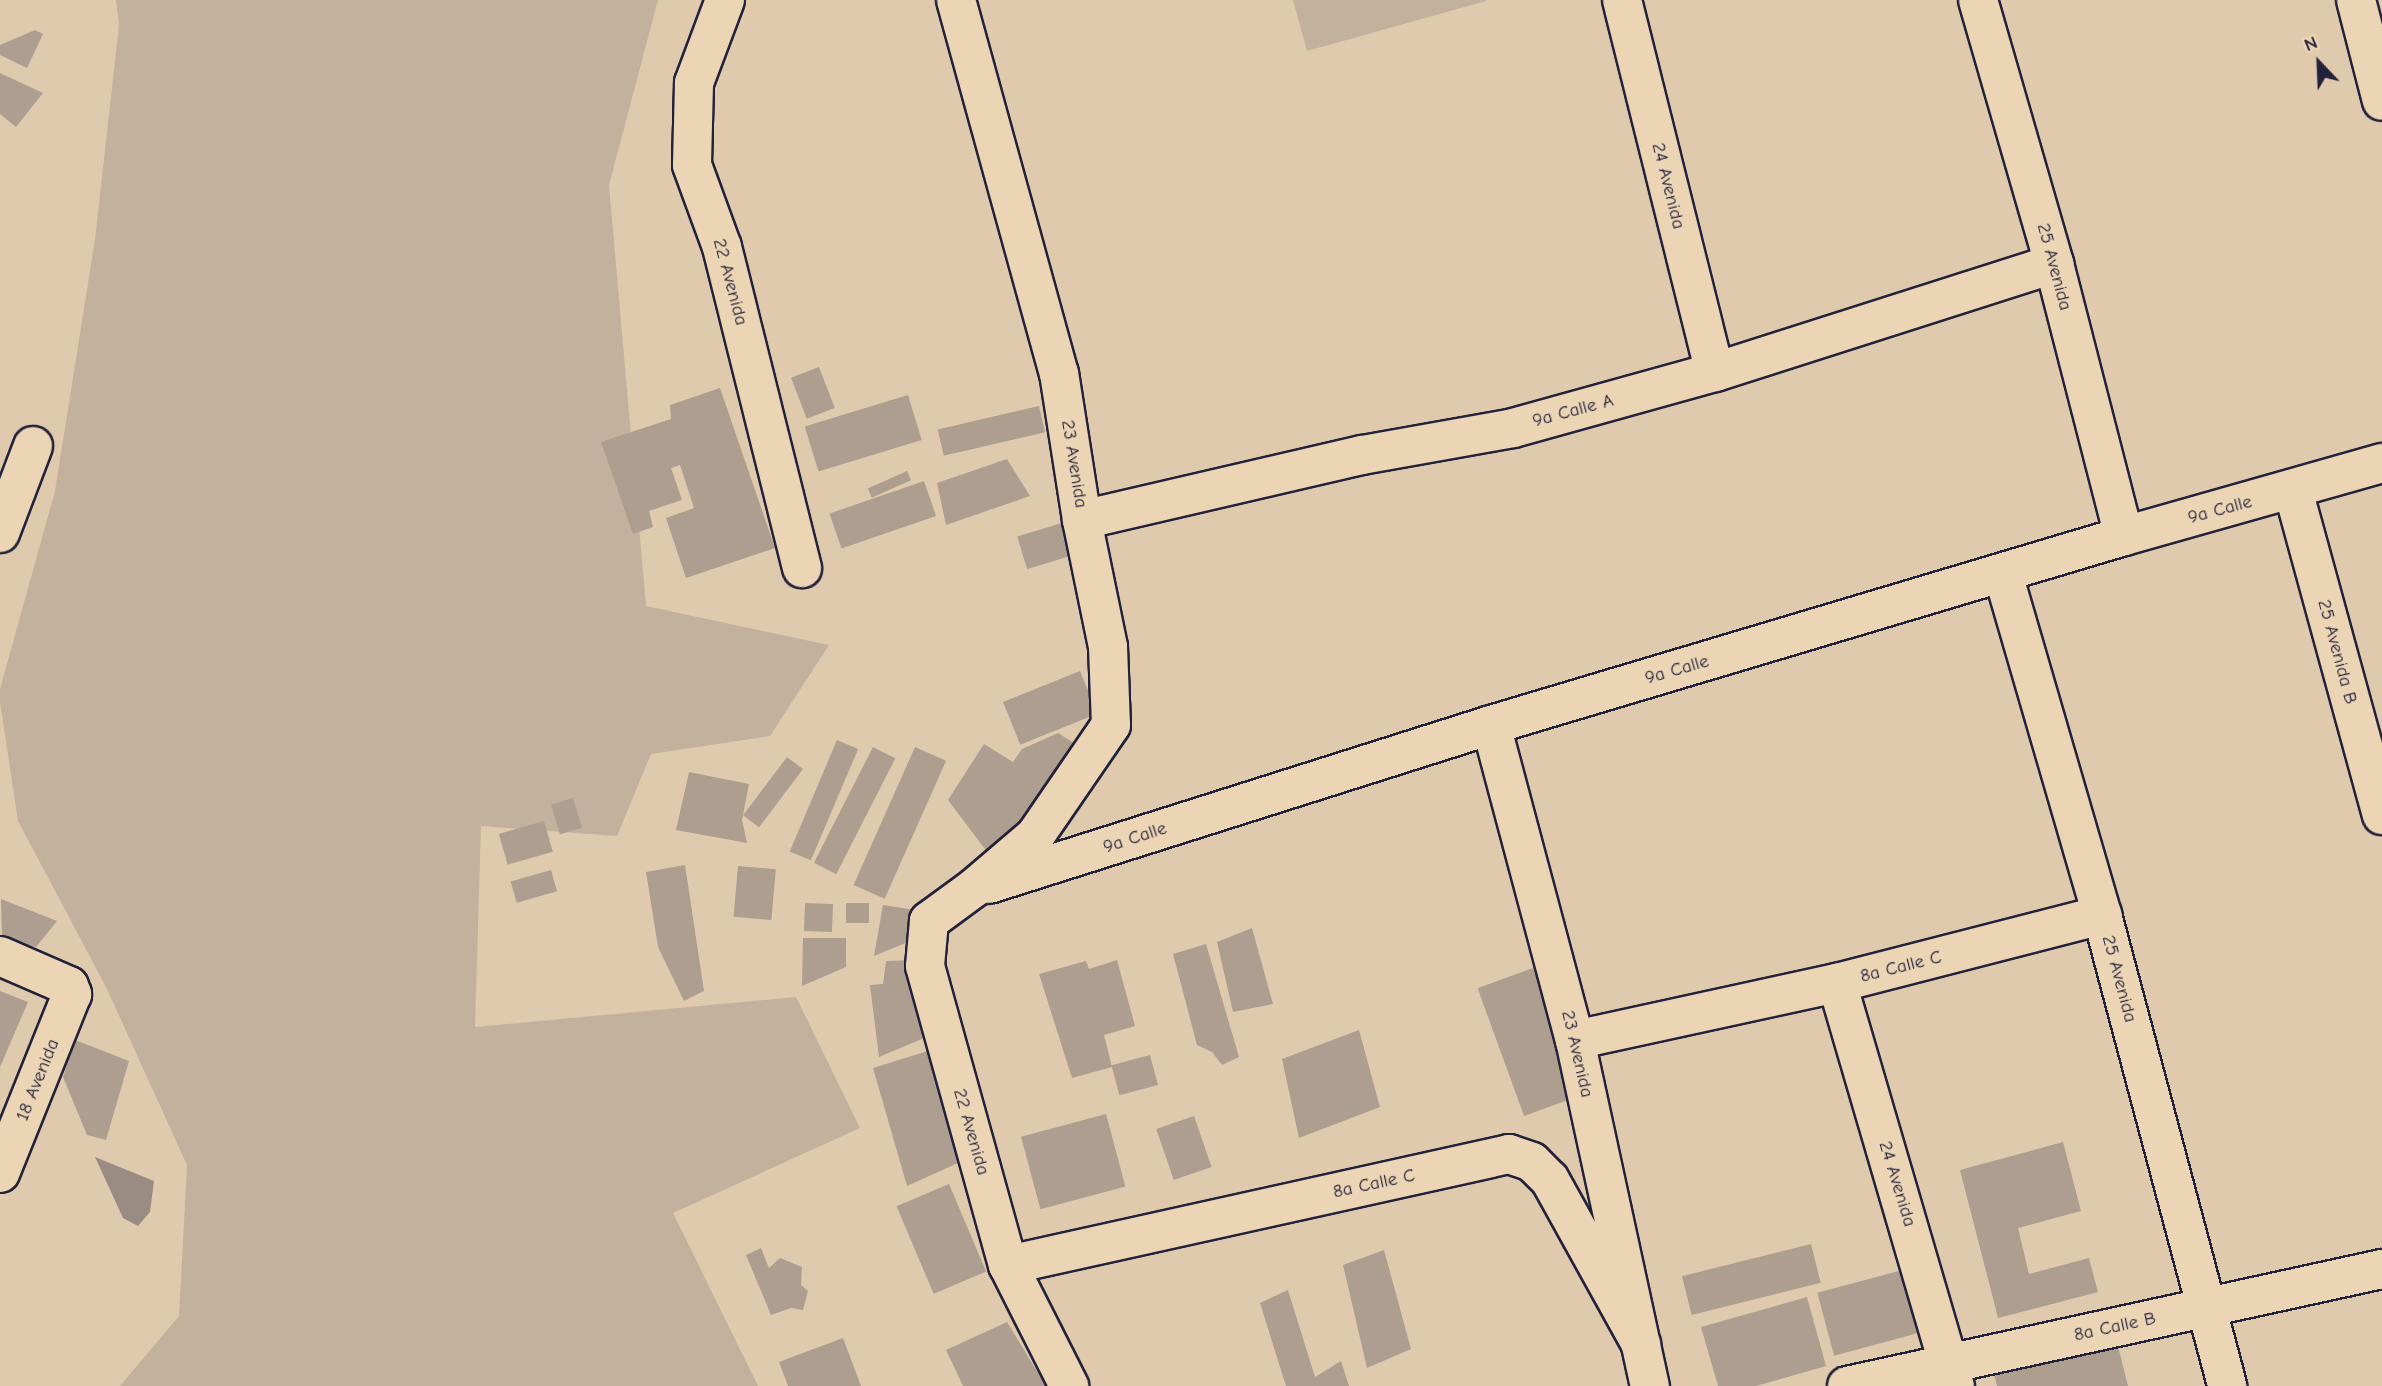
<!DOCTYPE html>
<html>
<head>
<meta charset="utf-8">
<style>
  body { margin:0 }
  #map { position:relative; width:2382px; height:1386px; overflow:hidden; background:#e0caae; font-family:"Comic Neue",sans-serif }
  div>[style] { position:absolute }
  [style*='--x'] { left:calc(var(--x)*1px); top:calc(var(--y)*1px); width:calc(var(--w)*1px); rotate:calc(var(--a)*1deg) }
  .green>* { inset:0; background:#c4b19d }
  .water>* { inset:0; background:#9a8c83 }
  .building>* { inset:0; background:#ae9e90; transform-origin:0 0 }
  .roads { filter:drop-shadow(2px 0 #22223b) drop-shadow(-2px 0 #22223b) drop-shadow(0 2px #22223b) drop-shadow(0 -2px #22223b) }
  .minor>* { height:38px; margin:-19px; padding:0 19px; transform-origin:19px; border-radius:19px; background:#ecd5b5 }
  .tertiary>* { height:38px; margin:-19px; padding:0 19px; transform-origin:19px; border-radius:19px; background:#ecd5b5 }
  span { translate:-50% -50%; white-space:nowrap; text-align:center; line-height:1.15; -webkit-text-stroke:5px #ecd5b5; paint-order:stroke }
  .street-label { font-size:19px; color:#22223b }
  .north { position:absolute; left:2284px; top:28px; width:70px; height:70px; -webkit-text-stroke:5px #ecd5b5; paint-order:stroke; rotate:337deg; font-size:19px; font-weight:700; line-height:28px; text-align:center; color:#22223b }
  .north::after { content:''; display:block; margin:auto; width:24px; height:32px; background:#22223b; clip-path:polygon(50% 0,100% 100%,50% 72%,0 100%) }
</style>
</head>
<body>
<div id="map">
  <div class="green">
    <div style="clip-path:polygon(116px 0,658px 0,609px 185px,646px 606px,829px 645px,770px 736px,651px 754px,617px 836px,481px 826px,475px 1027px,796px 997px,860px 1128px,673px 1213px,758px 1386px,120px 1386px,179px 1316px,187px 1165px,106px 987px,18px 821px,0 702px,0 689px,55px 491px,95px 239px,119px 25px)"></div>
    <div style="clip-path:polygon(1293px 0,1486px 0,1486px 1px,1307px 51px)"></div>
  </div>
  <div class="water">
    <div style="clip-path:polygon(95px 1157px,154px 1181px,150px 1212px,138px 1226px,123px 1218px)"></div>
  </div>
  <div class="building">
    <div style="clip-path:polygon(35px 30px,43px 34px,27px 68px,0 55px,0 45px)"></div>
    <div style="clip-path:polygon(0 73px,43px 93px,16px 127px,0 114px)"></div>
    <div style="left:819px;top:367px;width:44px;height:30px;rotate:69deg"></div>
    <div style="clip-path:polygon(720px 388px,775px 548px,686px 578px,666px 518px,694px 508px,680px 465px,671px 468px,682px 500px,649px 511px,653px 527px,633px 534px,601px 442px,671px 419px,670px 405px)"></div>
    <div style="left:908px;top:395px;width:47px;height:108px;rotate:73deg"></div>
    <div style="left:1039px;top:406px;width:27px;height:104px;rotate:77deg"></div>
    <div style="clip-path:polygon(1007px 459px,1030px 496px,946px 525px,937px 483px)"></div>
    <div style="left:907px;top:471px;width:10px;height:43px;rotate:66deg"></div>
    <div style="left:924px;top:481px;width:37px;height:100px;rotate:71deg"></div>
    <div style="left:1065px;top:522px;width:34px;height:50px;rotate:73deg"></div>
    <div style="left:1080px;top:671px;width:46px;height:83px;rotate:68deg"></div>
    <div style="clip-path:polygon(1058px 733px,1085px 750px,1052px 804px,988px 853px,948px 800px,984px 744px,1013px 762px,1022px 749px)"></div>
    <div style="left:837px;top:740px;width:23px;height:121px;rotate:23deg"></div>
    <div style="left:873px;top:747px;width:25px;height:130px;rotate:27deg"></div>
    <div style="left:915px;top:747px;width:34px;height:151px;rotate:24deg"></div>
    <div style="left:787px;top:757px;width:20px;height:73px;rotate:37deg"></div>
    <div style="clip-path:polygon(689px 772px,749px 784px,742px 820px,747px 843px,676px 830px)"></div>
    <div style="left:573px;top:798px;width:31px;height:23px;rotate:73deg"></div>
    <div style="left:544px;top:821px;width:32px;height:47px;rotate:74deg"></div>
    <div style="clip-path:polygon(685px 865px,704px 991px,684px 1001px,658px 947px,646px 872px)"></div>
    <div style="left:738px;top:866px;width:38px;height:51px;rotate:5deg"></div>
    <div style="left:551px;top:870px;width:22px;height:42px;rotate:74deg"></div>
    <div style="clip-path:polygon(1px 899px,57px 921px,36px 947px,2px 939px)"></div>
    <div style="left:805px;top:903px;width:28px;height:28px;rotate:2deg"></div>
    <div style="left:846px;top:903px;width:23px;height:20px"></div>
    <div style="clip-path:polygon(883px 905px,928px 912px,925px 935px,874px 956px)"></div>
    <div style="clip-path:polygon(1252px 928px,1273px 1004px,1233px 1012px,1217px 942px)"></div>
    <div style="clip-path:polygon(803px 938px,846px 938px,846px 967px,802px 986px)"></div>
    <div style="clip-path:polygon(1206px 944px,1239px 1057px,1222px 1065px,1212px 1052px,1197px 1045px,1173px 954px)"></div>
    <div style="clip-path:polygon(919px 960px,929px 1036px,879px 1057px,870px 985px,883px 984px,886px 961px)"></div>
    <div style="clip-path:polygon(1117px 960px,1135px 1026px,1104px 1035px,1112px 1067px,1072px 1078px,1039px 974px,1086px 961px,1089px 969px)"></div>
    <div style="left:1533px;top:968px;width:136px;height:59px;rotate:70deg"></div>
    <div style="clip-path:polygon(0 991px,28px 1002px,0 1067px)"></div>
    <div style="clip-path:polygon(1359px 1030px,1380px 1107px,1299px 1138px,1282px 1059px)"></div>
    <div style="clip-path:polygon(75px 1040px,129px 1061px,106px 1140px,87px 1135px,63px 1077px)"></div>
    <div style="clip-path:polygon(931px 1050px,958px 1163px,907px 1186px,873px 1068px)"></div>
    <div style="left:1150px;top:1055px;width:31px;height:40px;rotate:75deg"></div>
    <div style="left:1106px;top:1114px;width:75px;height:88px;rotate:75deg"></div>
    <div style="left:1194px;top:1116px;width:54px;height:40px;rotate:71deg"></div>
    <div style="clip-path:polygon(2063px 1142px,2081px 1211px,2018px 1228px,2029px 1274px,2089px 1258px,2098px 1292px,1998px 1318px,1960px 1170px)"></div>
    <div style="left:949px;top:1184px;width:95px;height:57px;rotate:67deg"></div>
    <div style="left:1811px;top:1244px;width:40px;height:133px;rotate:76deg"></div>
    <div style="clip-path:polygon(761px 1248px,769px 1268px,780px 1258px,802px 1267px,801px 1285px,808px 1291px,803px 1310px,791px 1308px,771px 1315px,746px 1255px)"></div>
    <div style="clip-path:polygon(1384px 1250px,1411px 1349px,1367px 1368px,1343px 1265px)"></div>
    <div style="left:1910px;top:1268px;width:65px;height:96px;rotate:75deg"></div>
    <div style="clip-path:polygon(1288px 1290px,1315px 1377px,1341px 1361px,1349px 1386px,1286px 1386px,1260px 1303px)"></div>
    <div style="clip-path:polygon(1807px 1297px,1826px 1366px,1756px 1386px,1718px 1386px,1701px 1327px)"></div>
    <div style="clip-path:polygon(1007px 1322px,1046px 1386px,963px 1386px,946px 1350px)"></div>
    <div style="clip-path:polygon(843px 1338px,861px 1386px,788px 1386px,779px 1362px)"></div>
    <div style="clip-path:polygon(2116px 1338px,2128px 1386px,1997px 1386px,1993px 1371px)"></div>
  </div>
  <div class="roads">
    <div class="minor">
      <div style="--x:725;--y:0;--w:89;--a:110.5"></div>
      <div style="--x:694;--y:83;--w:82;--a:91.4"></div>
      <div style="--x:692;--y:165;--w:87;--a:69.9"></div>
      <div style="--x:722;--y:247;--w:331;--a:76"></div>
      <div style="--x:956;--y:0;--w:387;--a:74.6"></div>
      <div style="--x:1059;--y:373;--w:149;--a:81.1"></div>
      <div style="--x:1082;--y:520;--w:130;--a:78.4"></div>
      <div style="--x:1108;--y:647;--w:78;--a:87.8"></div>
      <div style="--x:1111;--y:725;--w:135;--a:124.4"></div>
      <div style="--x:1035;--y:836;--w:80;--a:139.6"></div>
      <div style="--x:974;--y:888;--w:56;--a:143.7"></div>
      <div style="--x:929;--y:921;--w:45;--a:95.1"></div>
      <div style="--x:925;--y:966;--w:310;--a:74.5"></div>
      <div style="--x:1008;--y:1265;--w:136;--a:63.2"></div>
      <div style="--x:1622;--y:0;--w:383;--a:76"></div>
      <div style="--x:2356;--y:0;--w:104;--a:75.6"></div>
      <div style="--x:2293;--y:490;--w:337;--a:74.7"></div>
      <div style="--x:1082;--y:520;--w:287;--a:-13.1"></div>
      <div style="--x:1362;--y:455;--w:153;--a:-10.1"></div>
      <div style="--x:1513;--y:428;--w:210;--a:-15.5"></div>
      <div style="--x:1715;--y:372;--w:356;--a:-17.7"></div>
      <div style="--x:0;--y:533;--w:93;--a:-69.2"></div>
      <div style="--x:2003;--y:574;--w:355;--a:73.8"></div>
      <div style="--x:2102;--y:915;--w:487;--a:75.1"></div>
      <div style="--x:1491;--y:725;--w:326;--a:75.1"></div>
      <div style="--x:1575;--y:1040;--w:354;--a:77.8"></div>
      <div style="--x:989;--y:884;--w:527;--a:-17.57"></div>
      <div style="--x:1491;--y:725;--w:661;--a:-16.62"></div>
      <div style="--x:0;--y:956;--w:75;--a:23.5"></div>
      <div style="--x:69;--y:986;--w:9;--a:69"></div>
      <div style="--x:72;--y:994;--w:193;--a:111.9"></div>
      <div style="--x:1837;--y:983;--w:420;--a:73.7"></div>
      <div style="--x:1575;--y:1040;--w:268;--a:-12.3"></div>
      <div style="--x:1837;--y:983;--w:274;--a:-14.4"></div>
      <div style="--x:1008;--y:1265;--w:513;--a:-12.49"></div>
      <div style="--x:1509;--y:1154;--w:24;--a:19"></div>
      <div style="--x:1532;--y:1162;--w:25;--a:45"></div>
      <div style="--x:1550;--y:1180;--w:188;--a:61"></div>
      <div style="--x:1847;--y:1386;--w:548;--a:-12.34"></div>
    </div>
    <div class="tertiary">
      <div style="--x:1978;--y:0;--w:275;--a:73.9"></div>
      <div style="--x:2054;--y:264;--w:281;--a:75.6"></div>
      <div style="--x:2124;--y:536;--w:268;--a:-15.8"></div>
    </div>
  </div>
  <div class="street-label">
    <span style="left:1668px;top:186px;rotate:76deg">24 Avenida</span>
    <span style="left:2054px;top:267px;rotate:75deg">25 Avenida</span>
    <span style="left:730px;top:282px;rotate:75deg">22 Avenida</span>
    <span style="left:1573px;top:411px;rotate:-15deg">9a Calle A</span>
    <span style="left:1074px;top:464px;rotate:81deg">23 Avenida</span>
    <span style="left:2220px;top:510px;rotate:-15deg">9a Calle</span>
    <span style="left:2337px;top:652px;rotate:75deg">25 Avenida B</span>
    <span style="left:1677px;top:670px;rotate:-16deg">9a Calle</span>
    <span style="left:1135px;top:838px;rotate:-18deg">9a Calle</span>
    <span style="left:1901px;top:967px;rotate:-14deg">8a Calle C</span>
    <span style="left:2119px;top:979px;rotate:75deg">25 Avenida</span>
    <span style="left:1577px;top:1054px;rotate:77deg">23 Avenida</span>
    <span style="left:38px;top:1080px;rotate:-68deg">18 Avenida</span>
    <span style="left:971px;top:1132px;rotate:74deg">22 Avenida</span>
    <span style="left:1374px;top:1184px;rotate:-12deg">8a Calle C</span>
    <span style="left:1897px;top:1184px;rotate:73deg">24 Avenida</span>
    <span style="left:2115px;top:1327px;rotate:-12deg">8a Calle B</span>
  </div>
  <div class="north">N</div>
</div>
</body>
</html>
